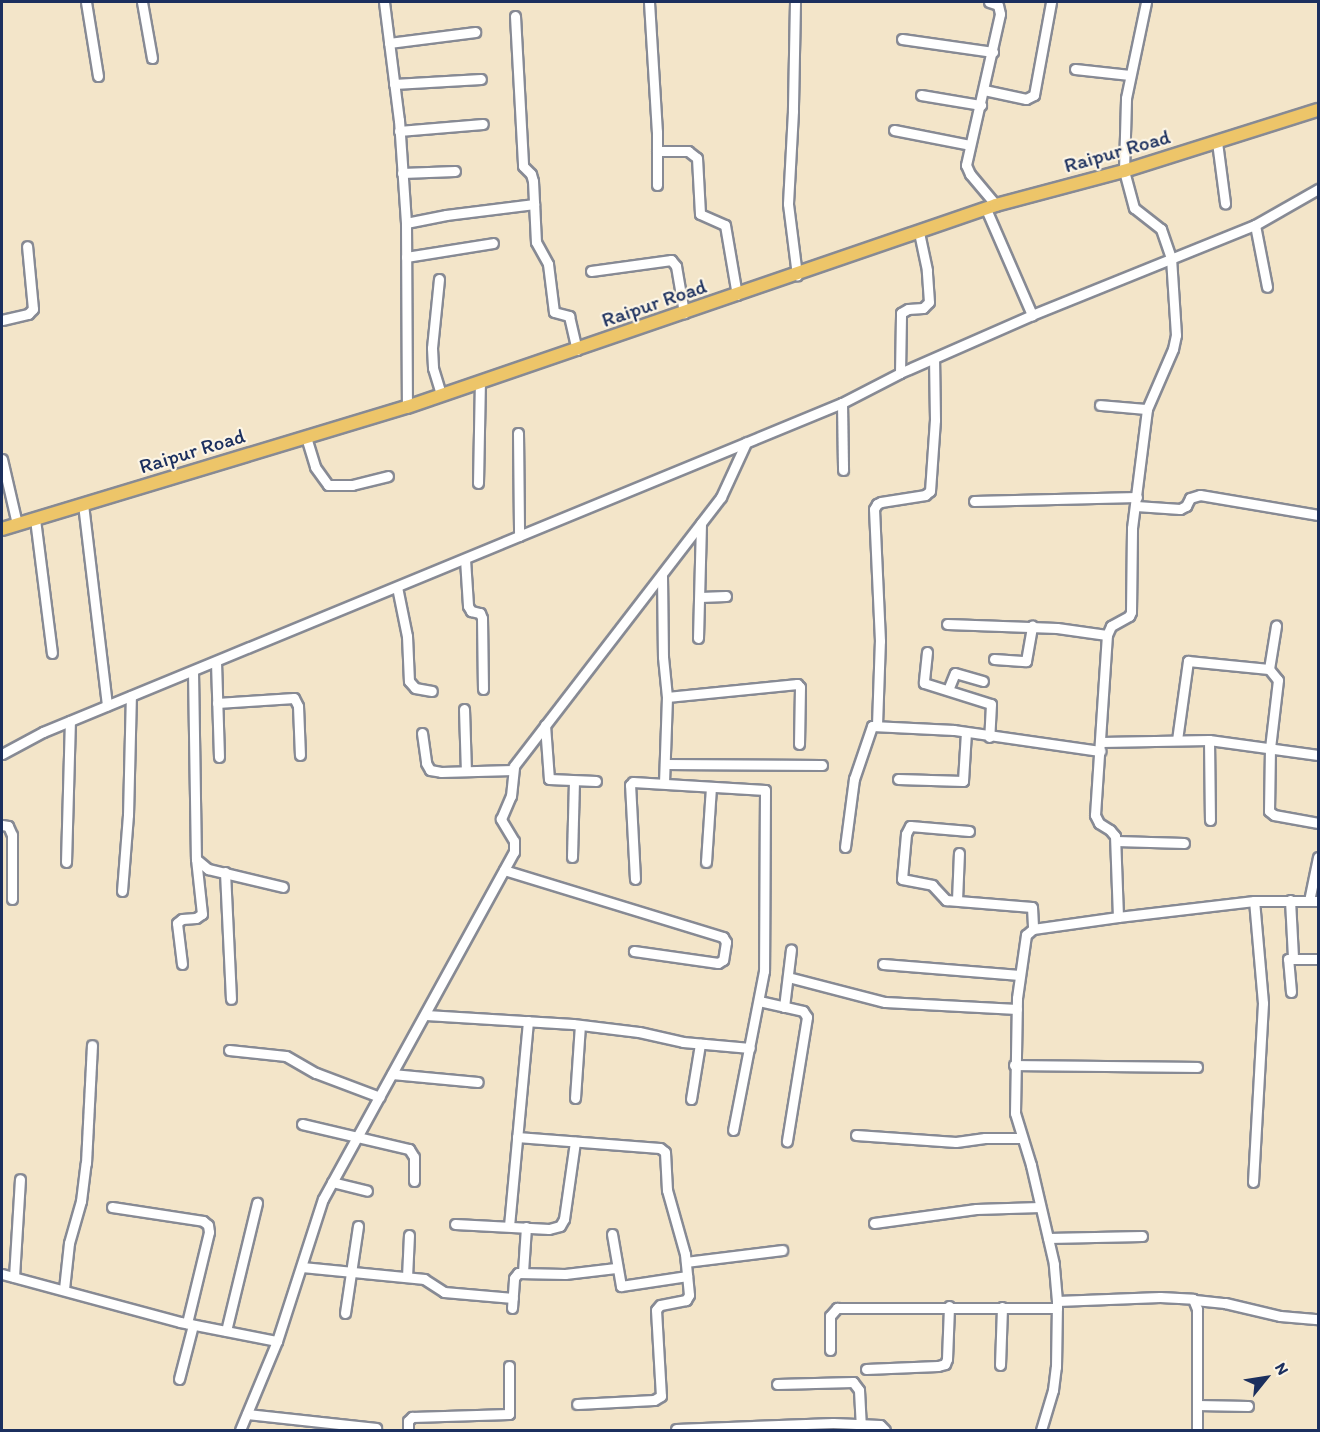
<!DOCTYPE html>
<html>
<head>
<meta charset="utf-8">
<style>
  body { margin:0 }
  #map { position:relative; width:1320px; height:1432px; overflow:hidden; background:#f3e5c9; font-family:Itim,sans-serif }
  div>[style] { position:absolute }
  [style*='--x'] { left:calc(var(--x)*1px); top:calc(var(--y)*1px); width:calc(var(--w)*1px); rotate:calc(var(--a)*1deg) }
  .roads { filter:drop-shadow(2px 0 #878a94) drop-shadow(-2px 0 #878a94) drop-shadow(0 2px #878a94) drop-shadow(0 -2px #878a94) }
  .minor>* { height:9px; margin:-4.5px; padding:0 4.5px; transform-origin:4.5px; border-radius:4.5px; background:#fff }
  .major>* { height:12px; margin:-6px; padding:0 6px; transform-origin:6px; border-radius:6px; background:#edc569 }
  span { translate:-50% -50%; white-space:nowrap; text-align:center; line-height:1.15; -webkit-text-stroke:4.5px #fcf5e5; paint-order:stroke }
  .street-label { font-size:21px; color:#1b2f5e }
  .frame { position:absolute; inset:0; border:3px solid #1b2f5e; pointer-events:none }
  .north { position:absolute; left:1236px; top:1348px; width:60px; height:60px; -webkit-text-stroke:4px #fcf5e5; paint-order:stroke; rotate:60deg; font-size:16px; font-weight:700; line-height:24px; text-align:center; color:#1b2f5e }
  .north::after { content:''; display:block; margin:auto; width:21px; height:27px; background:#1b2f5e; clip-path:polygon(50% 0,100% 100%,50% 72%,0 100%) }
</style>
</head>
<body>
<div id="map">
  <div class="roads">
    <div class="minor">
      <div style="--x:86;--y:2;--w:75;--a:80.8"></div>
      <div style="--x:142;--y:2;--w:57;--a:79.9"></div>
      <div style="--x:384;--y:2;--w:119;--a:82.8"></div>
      <div style="--x:399;--y:120;--w:103;--a:86.1"></div>
      <div style="--x:406;--y:223;--w:184;--a:89.7"></div>
      <div style="--x:649;--y:2;--w:130;--a:86.5"></div>
      <div style="--x:657;--y:132;--w:53;--a:90"></div>
      <div style="--x:795;--y:2;--w:109;--a:91.1"></div>
      <div style="--x:793;--y:111;--w:93;--a:93.1"></div>
      <div style="--x:788;--y:204;--w:72;--a:82.8"></div>
      <div style="--x:989;--y:2;--w:9;--a:18"></div>
      <div style="--x:998;--y:5;--w:9;--a:77"></div>
      <div style="--x:1000;--y:14;--w:155;--a:102.7"></div>
      <div style="--x:966;--y:165;--w:10;--a:66"></div>
      <div style="--x:970;--y:174;--w:40;--a:50"></div>
      <div style="--x:515;--y:16;--w:150;--a:86.9"></div>
      <div style="--x:523;--y:166;--w:11;--a:45"></div>
      <div style="--x:531;--y:174;--w:7;--a:74"></div>
      <div style="--x:533;--y:181;--w:61;--a:87.2"></div>
      <div style="--x:536;--y:242;--w:25;--a:61"></div>
      <div style="--x:548;--y:264;--w:48;--a:82.9"></div>
      <div style="--x:554;--y:312;--w:16;--a:15"></div>
      <div style="--x:569;--y:316;--w:35;--a:77"></div>
      <div style="--x:902;--y:39;--w:92;--a:8.1"></div>
      <div style="--x:389;--y:43;--w:87;--a:-7.3"></div>
      <div style="--x:1075;--y:69;--w:55;--a:6.2"></div>
      <div style="--x:394;--y:84;--w:87;--a:-3.3"></div>
      <div style="--x:984;--y:90;--w:43;--a:12.1"></div>
      <div style="--x:1026;--y:99;--w:9;--a:-27"></div>
      <div style="--x:1034;--y:95;--w:95;--a:-79.6"></div>
      <div style="--x:921;--y:95;--w:61;--a:9.5"></div>
      <div style="--x:894;--y:130;--w:77;--a:11.2"></div>
      <div style="--x:399;--y:131;--w:84;--a:-4.8"></div>
      <div style="--x:1217;--y:142;--w:62;--a:82.5"></div>
      <div style="--x:657;--y:151;--w:31;--a:0"></div>
      <div style="--x:688;--y:151;--w:11;--a:38"></div>
      <div style="--x:697;--y:158;--w:56;--a:86.9"></div>
      <div style="--x:700;--y:214;--w:27;--a:24"></div>
      <div style="--x:725;--y:225;--w:71;--a:80.3"></div>
      <div style="--x:402;--y:173;--w:53;--a:-2.2"></div>
      <div style="--x:986;--y:209;--w:116;--a:66.5"></div>
      <div style="--x:406;--y:223;--w:41;--a:-11.3"></div>
      <div style="--x:446;--y:215;--w:89;--a:-7.1"></div>
      <div style="--x:1255;--y:225;--w:63;--a:79"></div>
      <div style="--x:406;--y:257;--w:88;--a:-9.1"></div>
      <div style="--x:591;--y:271;--w:81;--a:-7.8"></div>
      <div style="--x:671;--y:260;--w:8;--a:50"></div>
      <div style="--x:676;--y:266;--w:48;--a:80.3"></div>
      <div style="--x:439;--y:279;--w:69;--a:95.8"></div>
      <div style="--x:432;--y:348;--w:20;--a:87"></div>
      <div style="--x:433;--y:368;--w:28;--a:73"></div>
      <div style="--x:2;--y:320;--w:27;--a:-13"></div>
      <div style="--x:28;--y:314;--w:7;--a:-45"></div>
      <div style="--x:33;--y:309;--w:63;--a:-95.4"></div>
      <div style="--x:900;--y:373;--w:60;--a:-89"></div>
      <div style="--x:901;--y:313;--w:8;--a:-30"></div>
      <div style="--x:908;--y:309;--w:15;--a:-4"></div>
      <div style="--x:923;--y:308;--w:8;--a:-45"></div>
      <div style="--x:929;--y:302;--w:32;--a:-94"></div>
      <div style="--x:927;--y:270;--w:38;--a:-102"></div>
      <div style="--x:842;--y:403;--w:67;--a:89.1"></div>
      <div style="--x:1100;--y:405;--w:47;--a:4.9"></div>
      <div style="--x:518;--y:433;--w:103;--a:89.4"></div>
      <div style="--x:306;--y:437;--w:31;--a:73"></div>
      <div style="--x:315;--y:467;--w:22;--a:54"></div>
      <div style="--x:328;--y:485;--w:24;--a:0"></div>
      <div style="--x:352;--y:485;--w:37;--a:-14"></div>
      <div style="--x:2;--y:459;--w:67;--a:77"></div>
      <div style="--x:478;--y:483;--w:101;--a:-88.9"></div>
      <div style="--x:974;--y:501;--w:163;--a:-1.4"></div>
      <div style="--x:83;--y:504;--w:203;--a:83.2"></div>
      <div style="--x:1136;--y:506;--w:44;--a:3.9"></div>
      <div style="--x:1180;--y:509;--w:7;--a:-27"></div>
      <div style="--x:1186;--y:506;--w:9;--a:-63"></div>
      <div style="--x:1190;--y:498;--w:10;--a:-17"></div>
      <div style="--x:1200;--y:495;--w:120;--a:9.6"></div>
      <div style="--x:35;--y:519;--w:135;--a:82.8"></div>
      <div style="--x:465;--y:559;--w:47;--a:86.3"></div>
      <div style="--x:468;--y:606;--w:6;--a:59"></div>
      <div style="--x:471;--y:611;--w:9;--a:13"></div>
      <div style="--x:480;--y:613;--w:5;--a:68"></div>
      <div style="--x:482;--y:618;--w:71;--a:89.2"></div>
      <div style="--x:662;--y:576;--w:81;--a:89.3"></div>
      <div style="--x:663;--y:657;--w:40;--a:84.3"></div>
      <div style="--x:667;--y:697;--w:86;--a:92"></div>
      <div style="--x:397;--y:587;--w:50;--a:78.5"></div>
      <div style="--x:407;--y:636;--w:45;--a:87.5"></div>
      <div style="--x:409;--y:681;--w:9;--a:49"></div>
      <div style="--x:415;--y:688;--w:17;--a:10"></div>
      <div style="--x:700;--y:597;--w:26;--a:-2"></div>
      <div style="--x:947;--y:624;--w:110;--a:2.1"></div>
      <div style="--x:1057;--y:628;--w:50;--a:8"></div>
      <div style="--x:698;--y:638;--w:115;--a:-88.5"></div>
      <div style="--x:927;--y:652;--w:31;--a:96"></div>
      <div style="--x:924;--y:683;--w:70;--a:17.4"></div>
      <div style="--x:991;--y:704;--w:33;--a:93"></div>
      <div style="--x:994;--y:659;--w:32;--a:4"></div>
      <div style="--x:1026;--y:661;--w:36;--a:-80"></div>
      <div style="--x:216;--y:662;--w:95;--a:88.2"></div>
      <div style="--x:1269;--y:669;--w:44;--a:-80.8"></div>
      <div style="--x:193;--y:671;--w:188;--a:89.1"></div>
      <div style="--x:196;--y:859;--w:16;--a:40"></div>
      <div style="--x:208;--y:869;--w:77;--a:13.5"></div>
      <div style="--x:948;--y:690;--w:18;--a:-68"></div>
      <div style="--x:955;--y:673;--w:29;--a:16"></div>
      <div style="--x:667;--y:697;--w:131;--a:-5.7"></div>
      <div style="--x:797;--y:684;--w:4;--a:45"></div>
      <div style="--x:800;--y:687;--w:57;--a:91"></div>
      <div style="--x:217;--y:703;--w:77;--a:-3.7"></div>
      <div style="--x:294;--y:698;--w:9;--a:63"></div>
      <div style="--x:298;--y:706;--w:49;--a:87.7"></div>
      <div style="--x:464;--y:709;--w:62;--a:88.2"></div>
      <div style="--x:545;--y:725;--w:54;--a:85.8"></div>
      <div style="--x:549;--y:779;--w:47;--a:2.4"></div>
      <div style="--x:877;--y:725;--w:84;--a:-88"></div>
      <div style="--x:880;--y:641;--w:132;--a:-92.6"></div>
      <div style="--x:874;--y:509;--w:6;--a:-59"></div>
      <div style="--x:877;--y:504;--w:4;--a:-27"></div>
      <div style="--x:881;--y:502;--w:45;--a:-9"></div>
      <div style="--x:925;--y:495;--w:6;--a:-39"></div>
      <div style="--x:930;--y:491;--w:71;--a:-86"></div>
      <div style="--x:935;--y:420;--w:61;--a:-90.9"></div>
      <div style="--x:422;--y:733;--w:30;--a:82"></div>
      <div style="--x:426;--y:763;--w:8;--a:60"></div>
      <div style="--x:430;--y:770;--w:11;--a:10"></div>
      <div style="--x:441;--y:772;--w:72;--a:-1.6"></div>
      <div style="--x:1177;--y:740;--w:80;--a:-82.1"></div>
      <div style="--x:1188;--y:661;--w:81;--a:5.6"></div>
      <div style="--x:1269;--y:669;--w:14;--a:51"></div>
      <div style="--x:1278;--y:680;--w:68;--a:96.7"></div>
      <div style="--x:1270;--y:748;--w:63;--a:90.9"></div>
      <div style="--x:1269;--y:811;--w:6;--a:39"></div>
      <div style="--x:1274;--y:815;--w:45;--a:10.3"></div>
      <div style="--x:1209;--y:740;--w:80;--a:89.3"></div>
      <div style="--x:1101;--y:742;--w:108;--a:-1.1"></div>
      <div style="--x:1209;--y:740;--w:110;--a:7.8"></div>
      <div style="--x:2;--y:754;--w:47;--a:-28.2"></div>
      <div style="--x:43;--y:732;--w:864;--a:-22.38"></div>
      <div style="--x:842;--y:403;--w:65;--a:-27.3"></div>
      <div style="--x:900;--y:373;--w:144;--a:-23.7"></div>
      <div style="--x:1032;--y:315;--w:240;--a:-22"></div>
      <div style="--x:1255;--y:225;--w:73;--a:-29.7"></div>
      <div style="--x:665;--y:764;--w:157;--a:0.4"></div>
      <div style="--x:898;--y:779;--w:65;--a:1.8"></div>
      <div style="--x:963;--y:781;--w:49;--a:-86.5"></div>
      <div style="--x:2;--y:825;--w:6;--a:9"></div>
      <div style="--x:8;--y:826;--w:10;--a:66"></div>
      <div style="--x:12;--y:835;--w:64;--a:90"></div>
      <div style="--x:969;--y:831;--w:59;--a:-175.2"></div>
      <div style="--x:910;--y:826;--w:9;--a:117"></div>
      <div style="--x:906;--y:834;--w:45;--a:95.1"></div>
      <div style="--x:902;--y:879;--w:31;--a:11"></div>
      <div style="--x:932;--y:885;--w:21;--a:47"></div>
      <div style="--x:946;--y:900;--w:86;--a:4.7"></div>
      <div style="--x:1032;--y:907;--w:22;--a:87"></div>
      <div style="--x:1116;--y:841;--w:68;--a:1.7"></div>
      <div style="--x:845;--y:847;--w:69;--a:-82.5"></div>
      <div style="--x:854;--y:779;--w:56;--a:-71.2"></div>
      <div style="--x:872;--y:726;--w:82;--a:2.8"></div>
      <div style="--x:954;--y:730;--w:148;--a:8.2"></div>
      <div style="--x:572;--y:857;--w:75;--a:-88.5"></div>
      <div style="--x:66;--y:862;--w:141;--a:-88.4"></div>
      <div style="--x:706;--y:862;--w:75;--a:-86.2"></div>
      <div style="--x:504;--y:870;--w:229;--a:17"></div>
      <div style="--x:723;--y:937;--w:6;--a:59"></div>
      <div style="--x:726;--y:942;--w:18;--a:99"></div>
      <div style="--x:723;--y:960;--w:6;--a:149"></div>
      <div style="--x:718;--y:963;--w:85;--a:-171.9"></div>
      <div style="--x:225;--y:872;--w:127;--a:87.3"></div>
      <div style="--x:635;--y:879;--w:94;--a:-93"></div>
      <div style="--x:630;--y:785;--w:4;--a:-45"></div>
      <div style="--x:633;--y:782;--w:132;--a:3.5"></div>
      <div style="--x:765;--y:790;--w:181;--a:90.3"></div>
      <div style="--x:764;--y:971;--w:162;--a:101"></div>
      <div style="--x:122;--y:891;--w:76;--a:-85.5"></div>
      <div style="--x:128;--y:815;--w:119;--a:-88.6"></div>
      <div style="--x:957;--y:900;--w:47;--a:-87.6"></div>
      <div style="--x:1290;--y:900;--w:57;--a:87"></div>
      <div style="--x:1309;--y:901;--w:45;--a:-78.4"></div>
      <div style="--x:1118;--y:917;--w:81;--a:-92.1"></div>
      <div style="--x:1115;--y:836;--w:8;--a:-130"></div>
      <div style="--x:1110;--y:830;--w:13;--a:-148"></div>
      <div style="--x:1099;--y:823;--w:9;--a:-117"></div>
      <div style="--x:1095;--y:815;--w:180;--a:-86.2"></div>
      <div style="--x:1107;--y:635;--w:10;--a:-66"></div>
      <div style="--x:1111;--y:626;--w:21;--a:-29"></div>
      <div style="--x:1129;--y:616;--w:4;--a:-63"></div>
      <div style="--x:1131;--y:612;--w:84;--a:-89.3"></div>
      <div style="--x:1132;--y:528;--w:120;--a:-82.8"></div>
      <div style="--x:1147;--y:409;--w:65;--a:-66.6"></div>
      <div style="--x:1173;--y:349;--w:14;--a:-78"></div>
      <div style="--x:1176;--y:335;--w:77;--a:-93.7"></div>
      <div style="--x:1171;--y:258;--w:31;--a:-109"></div>
      <div style="--x:1161;--y:229;--w:34;--a:-142"></div>
      <div style="--x:1134;--y:208;--w:38;--a:-105"></div>
      <div style="--x:1124;--y:171;--w:73;--a:-88.4"></div>
      <div style="--x:1126;--y:98;--w:98;--a:-78.2"></div>
      <div style="--x:182;--y:964;--w:41;--a:-97"></div>
      <div style="--x:177;--y:923;--w:6;--a:-39"></div>
      <div style="--x:182;--y:919;--w:14;--a:-4"></div>
      <div style="--x:196;--y:918;--w:7;--a:-34"></div>
      <div style="--x:202;--y:914;--w:55;--a:-96.2"></div>
      <div style="--x:883;--y:964;--w:137;--a:4.6"></div>
      <div style="--x:788;--y:977;--w:100;--a:14.5"></div>
      <div style="--x:885;--y:1002;--w:132;--a:3"></div>
      <div style="--x:1291;--y:992;--w:33;--a:-95"></div>
      <div style="--x:1288;--y:959;--w:30;--a:0"></div>
      <div style="--x:759;--y:1001;--w:45;--a:12.8"></div>
      <div style="--x:803;--y:1011;--w:7;--a:56"></div>
      <div style="--x:807;--y:1017;--w:126;--a:99.2"></div>
      <div style="--x:784;--y:1007;--w:58;--a:-83.1"></div>
      <div style="--x:426;--y:1015;--w:147;--a:3.5"></div>
      <div style="--x:573;--y:1024;--w:66;--a:6.9"></div>
      <div style="--x:639;--y:1032;--w:45;--a:12.8"></div>
      <div style="--x:683;--y:1042;--w:67;--a:5.1"></div>
      <div style="--x:229;--y:1050;--w:57;--a:6"></div>
      <div style="--x:286;--y:1056;--w:34;--a:30"></div>
      <div style="--x:316;--y:1073;--w:68;--a:20.6"></div>
      <div style="--x:1014;--y:1065;--w:183;--a:0.6"></div>
      <div style="--x:392;--y:1074;--w:86;--a:5.3"></div>
      <div style="--x:575;--y:1098;--w:73;--a:-86.1"></div>
      <div style="--x:691;--y:1099;--w:56;--a:-80.7"></div>
      <div style="--x:302;--y:1124;--w:110;--a:13.2"></div>
      <div style="--x:409;--y:1149;--w:9;--a:58"></div>
      <div style="--x:414;--y:1157;--w:24;--a:90"></div>
      <div style="--x:856;--y:1135;--w:100;--a:4"></div>
      <div style="--x:956;--y:1142;--w:29;--a:-8"></div>
      <div style="--x:985;--y:1138;--w:37;--a:0"></div>
      <div style="--x:517;--y:1137;--w:143;--a:4.4"></div>
      <div style="--x:660;--y:1148;--w:6;--a:39"></div>
      <div style="--x:665;--y:1152;--w:38;--a:87"></div>
      <div style="--x:667;--y:1190;--w:66;--a:74.3"></div>
      <div style="--x:685;--y:1254;--w:41;--a:84.4"></div>
      <div style="--x:689;--y:1295;--w:6;--a:121"></div>
      <div style="--x:686;--y:1300;--w:26;--a:169"></div>
      <div style="--x:660;--y:1305;--w:6;--a:129"></div>
      <div style="--x:656;--y:1310;--w:86;--a:86.7"></div>
      <div style="--x:661;--y:1396;--w:8;--a:150"></div>
      <div style="--x:654;--y:1400;--w:77;--a:177"></div>
      <div style="--x:332;--y:1182;--w:36;--a:14"></div>
      <div style="--x:1253;--y:1182;--w:179;--a:-86.8"></div>
      <div style="--x:1263;--y:1003;--w:102;--a:-95"></div>
      <div style="--x:112;--y:1207;--w:92;--a:8.7"></div>
      <div style="--x:203;--y:1221;--w:6;--a:39"></div>
      <div style="--x:208;--y:1225;--w:7;--a:82"></div>
      <div style="--x:209;--y:1232;--w:94;--a:103.6"></div>
      <div style="--x:874;--y:1223;--w:103;--a:-7.8"></div>
      <div style="--x:976;--y:1209;--w:64;--a:-1.8"></div>
      <div style="--x:455;--y:1224;--w:94;--a:3"></div>
      <div style="--x:549;--y:1229;--w:11;--a:-15"></div>
      <div style="--x:560;--y:1226;--w:8;--a:-60"></div>
      <div style="--x:564;--y:1219;--w:78;--a:-81.9"></div>
      <div style="--x:509;--y:1226;--w:206;--a:-84.7"></div>
      <div style="--x:612;--y:1234;--w:53;--a:80.2"></div>
      <div style="--x:621;--y:1286;--w:67;--a:-8.6"></div>
      <div style="--x:1048;--y:1238;--w:94;--a:-1.2"></div>
      <div style="--x:686;--y:1262;--w:97;--a:-7.1"></div>
      <div style="--x:302;--y:1267;--w:123;--a:5.6"></div>
      <div style="--x:424;--y:1279;--w:24;--a:33"></div>
      <div style="--x:444;--y:1292;--w:69;--a:5"></div>
      <div style="--x:523;--y:1272;--w:45;--a:-86.2"></div>
      <div style="--x:2;--y:1274;--w:184;--a:15.1"></div>
      <div style="--x:180;--y:1322;--w:99;--a:11.1"></div>
      <div style="--x:14;--y:1277;--w:98;--a:-86.5"></div>
      <div style="--x:407;--y:1277;--w:42;--a:-87.3"></div>
      <div style="--x:64;--y:1289;--w:46;--a:-83.8"></div>
      <div style="--x:69;--y:1243;--w:44;--a:-74.1"></div>
      <div style="--x:81;--y:1201;--w:38;--a:-83"></div>
      <div style="--x:86;--y:1163;--w:118;--a:-87.1"></div>
      <div style="--x:1195;--y:1300;--w:30;--a:6"></div>
      <div style="--x:1225;--y:1303;--w:57;--a:13.3"></div>
      <div style="--x:1280;--y:1316;--w:38;--a:5"></div>
      <div style="--x:1057;--y:1301;--w:103;--a:-2.2"></div>
      <div style="--x:1160;--y:1297;--w:33;--a:3"></div>
      <div style="--x:1193;--y:1299;--w:11;--a:68"></div>
      <div style="--x:1197;--y:1309;--w:121;--a:90"></div>
      <div style="--x:512;--y:1308;--w:30;--a:-86"></div>
      <div style="--x:514;--y:1278;--w:6;--a:-51"></div>
      <div style="--x:518;--y:1273;--w:47;--a:1.2"></div>
      <div style="--x:565;--y:1274;--w:51;--a:-6.7"></div>
      <div style="--x:345;--y:1313;--w:88;--a:-81.5"></div>
      <div style="--x:226;--y:1331;--w:132;--a:-76.4"></div>
      <div style="--x:830;--y:1350;--w:34;--a:-90"></div>
      <div style="--x:830;--y:1316;--w:11;--a:-49"></div>
      <div style="--x:837;--y:1308;--w:220;--a:0"></div>
      <div style="--x:1000;--y:1365;--w:58;--a:-88"></div>
      <div style="--x:866;--y:1369;--w:72;--a:-2.4"></div>
      <div style="--x:938;--y:1366;--w:7;--a:-16"></div>
      <div style="--x:945;--y:1364;--w:5;--a:-68"></div>
      <div style="--x:947;--y:1359;--w:53;--a:-87.8"></div>
      <div style="--x:179;--y:1379;--w:56;--a:-75.5"></div>
      <div style="--x:777;--y:1384;--w:76;--a:-1.5"></div>
      <div style="--x:853;--y:1382;--w:10;--a:53"></div>
      <div style="--x:859;--y:1390;--w:35;--a:87"></div>
      <div style="--x:1197;--y:1405;--w:51;--a:1.1"></div>
      <div style="--x:247;--y:1414;--w:130;--a:6.2"></div>
      <div style="--x:676;--y:1429;--w:157;--a:-2.2"></div>
      <div style="--x:833;--y:1423;--w:47;--a:2.4"></div>
      <div style="--x:880;--y:1425;--w:7;--a:45"></div>
      <div style="--x:240;--y:1430;--w:96;--a:-67.4"></div>
      <div style="--x:277;--y:1341;--w:149;--a:-72.1"></div>
      <div style="--x:323;--y:1199;--w:396;--a:-61.2"></div>
      <div style="--x:514;--y:852;--w:11;--a:-90"></div>
      <div style="--x:514;--y:841;--w:26;--a:-121"></div>
      <div style="--x:501;--y:819;--w:25;--a:-67"></div>
      <div style="--x:511;--y:796;--w:30;--a:-84"></div>
      <div style="--x:514;--y:766;--w:339;--a:-52.4"></div>
      <div style="--x:721;--y:497;--w:60;--a:-65.2"></div>
      <div style="--x:408;--y:1430;--w:9;--a:-90"></div>
      <div style="--x:408;--y:1421;--w:6;--a:-45"></div>
      <div style="--x:412;--y:1417;--w:97;--a:-1.8"></div>
      <div style="--x:509;--y:1414;--w:48;--a:-90"></div>
      <div style="--x:1041;--y:1430;--w:42;--a:-73.3"></div>
      <div style="--x:1053;--y:1390;--w:23;--a:-83"></div>
      <div style="--x:1056;--y:1367;--w:66;--a:-89.1"></div>
      <div style="--x:1057;--y:1301;--w:37;--a:-95"></div>
      <div style="--x:1054;--y:1264;--w:102;--a:-103.1"></div>
      <div style="--x:1031;--y:1165;--w:54;--a:-107.1"></div>
      <div style="--x:1015;--y:1113;--w:115;--a:-89"></div>
      <div style="--x:1017;--y:998;--w:64;--a:-81.9"></div>
      <div style="--x:1026;--y:935;--w:9;--a:-41"></div>
      <div style="--x:1033;--y:929;--w:86;--a:-8"></div>
      <div style="--x:1118;--y:917;--w:137;--a:-6.7"></div>
      <div style="--x:1254;--y:901;--w:64;--a:0"></div>
    </div>
    <div class="major">
      <div style="--x:2;--y:529;--w:423;--a:-16.8"></div>
      <div style="--x:407;--y:407;--w:623;--a:-18.93"></div>
      <div style="--x:996;--y:205;--w:132;--a:-14.9"></div>
      <div style="--x:1124;--y:171;--w:203;--a:-17.5"></div>
    </div>
  </div>
  <div class="street-label">
    <span style="left:1117px;top:151px;rotate:-16deg">Raipur Road</span>
    <span style="left:654px;top:303px;rotate:-19deg">Raipur Road</span>
    <span style="left:192px;top:451px;rotate:-17deg">Raipur Road</span>
  </div>
  <div class="frame"></div>
  <div class="north">N</div>
</div>
</body>
</html>
